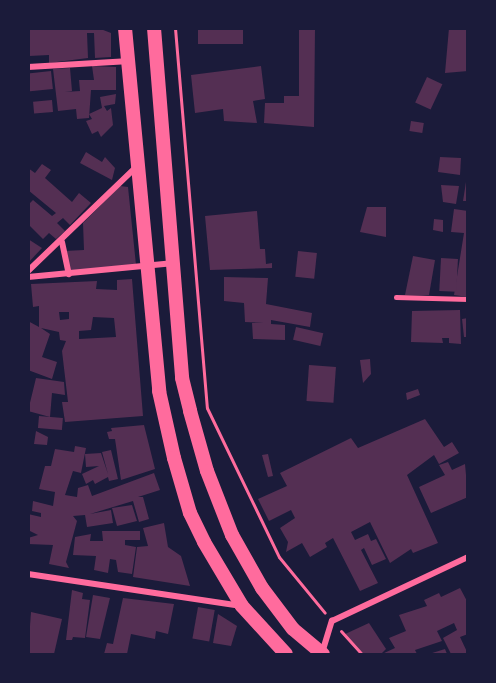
<!DOCTYPE html>
<html>
<head>
<meta charset="utf-8">
<style>
  body { margin:0 }
  #map { position:relative; width:496px; height:683px; overflow:hidden; background:#1b1b3a; font-family:"Noto Serif",serif }
  div>[style] { position:absolute }
  [style*='--x'] { left:calc(var(--x)*1px); top:calc(var(--y)*1px); width:calc(var(--w)*1px); rotate:calc(var(--a)*1deg) }
  .building>* { inset:0; background:#542f53; transform-origin:0 0 }
  .path>* { height:3px; margin:-1.5px; padding:0 1.5px; transform-origin:1.5px; border-radius:1.5px; background:#ff6b9d }
  .service>* { height:4.5px; margin:-2.25px; padding:0 2.25px; transform-origin:2.25px; border-radius:2.25px; background:#ff6b9d }
  .minor>* { height:6px; margin:-3px; padding:0 3px; transform-origin:3px; border-radius:3px; background:#ff6b9d }
  .primary>* { height:14px; margin:-7px; padding:0 7px; transform-origin:7px; border-radius:7px; background:#ff6b9d }
  span { translate:-50% -50%; white-space:nowrap; text-align:center; line-height:1.15; -webkit-text-stroke:4.5px #1b1b3a; paint-order:stroke }
  .frame { position:absolute; inset:0; border:30px solid #1b1b3a; pointer-events:none }
</style>
</head>
<body>
<div id="map">
  <div class="building">
    <div style="clip-path:polygon(28px 28px,98px 28px,111px 33px,111px 57px,95px 58px,94px 33px,87px 33px,88px 58px,49px 63px,49px 55px,29px 56px)"></div>
    <div style="left:198px;top:28px;width:45px;height:16px"></div>
    <div style="clip-path:polygon(299px 28px,315px 28px,314px 127px,264px 123px,265px 103px,284px 103px,284px 96px,299px 96px)"></div>
    <div style="clip-path:polygon(449px 28px,468px 28px,468px 71px,445px 73px)"></div>
    <div style="clip-path:polygon(92px 66px,116px 67px,116px 90px,91px 90px,89px 118px,77px 119px,76px 109px,58px 111px,53px 69px,70px 68px,72px 91px,65px 92px,80px 91px,79px 80px,94px 80px)"></div>
    <div style="clip-path:polygon(261px 66px,265px 99px,253px 101px,257px 123px,224px 121px,223px 109px,195px 113px,191px 75px)"></div>
    <div style="left:51px;top:71px;width:18px;height:23px;rotate:84deg"></div>
    <div style="left:427px;top:77px;width:17px;height:28px;rotate:25deg"></div>
    <div style="clip-path:polygon(116px 94px,115px 104px,104px 106px,107px 111px,111px 108px,113px 125px,101px 137px,98px 131px,92px 134px,86px 121px,92px 119px,89px 114px,102px 108px,100px 97px)"></div>
    <div style="left:52px;top:100px;width:12px;height:19px;rotate:85deg"></div>
    <div style="left:411px;top:121px;width:13px;height:10px;rotate:9deg"></div>
    <div style="clip-path:polygon(86px 152px,102px 162px,105px 157px,115px 168px,112px 180px,80px 163px)"></div>
    <div style="clip-path:polygon(440px 157px,461px 158px,460px 175px,438px 172px)"></div>
    <div style="clip-path:polygon(42px 164px,51px 170px,45px 178px,72px 202px,79px 193px,91px 203px,70px 225px,63px 218px,57px 223px,65px 231px,56px 239px,49px 233px,43px 239px,28px 224px,28px 205px,33px 200px,52px 216px,56px 213px,28px 190px,28px 168px,35px 173px)"></div>
    <div style="clip-path:polygon(466px 182px,468px 182px,468px 201px,463px 201px)"></div>
    <div style="clip-path:polygon(441px 185px,459px 186px,456px 204px,443px 202px)"></div>
    <div style="clip-path:polygon(120px 186px,128px 187px,136px 265px,70px 271px,65px 251px,84px 250px,83px 223px)"></div>
    <div style="clip-path:polygon(367px 207px,386px 207px,386px 237px,360px 232px)"></div>
    <div style="clip-path:polygon(454px 209px,468px 211px,468px 297px,454px 295px,464px 233px,451px 232px)"></div>
    <div style="clip-path:polygon(257px 211px,260px 249px,265px 249px,266px 264px,272px 263px,272px 268px,210px 270px,205px 216px)"></div>
    <div style="clip-path:polygon(434px 219px,443px 220px,443px 232px,433px 230px)"></div>
    <div style="clip-path:polygon(28px 239px,42px 248px,28px 263px)"></div>
    <div style="left:298px;top:251px;width:19px;height:26px;rotate:6deg"></div>
    <div style="clip-path:polygon(413px 256px,435px 260px,429px 295px,405px 295px)"></div>
    <div style="left:441px;top:258px;width:17px;height:33px;rotate:3deg"></div>
    <div style="clip-path:polygon(224px 277px,268px 278px,266px 304px,312px 313px,310px 327px,271px 320px,271px 324px,285px 325px,285px 340px,253px 339px,252px 323px,264px 323px,245px 322px,244px 303px,224px 301px)"></div>
    <div style="clip-path:polygon(evenodd,132px 279px,143px 416px,65px 422px,62px 402px,68px 402px,62px 351px,66px 341px,60px 340px,59px 332px,41px 328px,50px 334px,42px 357px,57px 362px,52px 379px,28px 370px,28px 321px,39px 327px,39px 306px,33px 307px,31px 284px,97px 281px,96px 289px,117px 290px,117px 280px,132px 279px,59px 312px,69px 312px,69px 319px,60px 320px,59px 312px,132px 279px,93px 317px,114px 318px,116px 337px,79px 339px,79px 331px,91px 330px,93px 317px)"></div>
    <div style="clip-path:polygon(460px 310px,461px 344px,449px 343px,449px 338px,442px 338px,443px 343px,411px 342px,412px 311px)"></div>
    <div style="clip-path:polygon(468px 318px,468px 337px,464px 337px,462px 319px)"></div>
    <div style="left:296px;top:327px;width:28px;height:13px;rotate:13deg"></div>
    <div style="clip-path:polygon(370px 359px,371px 374px,363px 383px,360px 360px)"></div>
    <div style="left:309px;top:365px;width:27px;height:36px;rotate:4deg"></div>
    <div style="clip-path:polygon(36px 378px,64px 382px,65px 395px,52px 393px,50px 417px,28px 411px)"></div>
    <div style="clip-path:polygon(418px 389px,420px 395px,407px 400px,406px 393px)"></div>
    <div style="left:39px;top:416px;width:24px;height:12px;rotate:5deg"></div>
    <div style="clip-path:polygon(425px 419px,444px 447px,452px 442px,459px 453px,439px 464px,434px 455px,407px 475px,438px 543px,413px 553px,411px 549px,390px 563px,370px 522px,351px 532px,355px 540px,368px 534px,371px 541px,376px 539px,386px 559px,372px 565px,364px 548px,361px 550px,378px 583px,360px 591px,333px 538px,325px 543px,327px 547px,310px 557px,302px 543px,286px 552px,288px 542px,280px 528px,295px 518px,291px 510px,269px 521px,258px 499px,287px 486px,280px 473px,351px 438px,358px 448px)"></div>
    <div style="clip-path:polygon(144px 425px,155px 469px,121px 480px,115px 439px,109px 439px,107px 432px,112px 431px,111px 428px)"></div>
    <div style="clip-path:polygon(36px 431px,48px 437px,47px 445px,34px 444px)"></div>
    <div style="clip-path:polygon(75px 446px,86px 448px,81px 473px,73px 471px,65px 495px,77px 497px,78px 488px,88px 485px,92px 496px,154px 473px,160px 490px,138px 497px,143px 497px,149px 519px,139px 522px,133px 501px,90px 514px,111px 510px,113px 523px,87px 527px,85px 515px,73px 516px,77px 521px,66px 562px,69px 568px,49px 564px,53px 545px,28px 544px,28px 538px,38px 535px,28px 530px,28px 514px,41px 517px,41px 513px,32px 511px,33px 501px,53px 506px,55px 492px,39px 489px,45px 466px,51px 466px,55px 449px,74px 452px)"></div>
    <div style="clip-path:polygon(111px 450px,118px 479px,109px 481px,108px 477px,95px 484px,93px 480px,86px 484px,82px 474px,99px 466px,86px 467px,85px 454px,101px 453px,108px 474px,102px 452px)"></div>
    <div style="clip-path:polygon(268px 454px,273px 476px,268px 477px,262px 455px)"></div>
    <div style="clip-path:polygon(448px 462px,452px 470px,465px 464px,468px 497px,431px 513px,419px 487px,445px 475px,439px 465px)"></div>
    <div style="clip-path:polygon(132px 505px,137px 521px,117px 526px,112px 508px)"></div>
    <div style="clip-path:polygon(164px 523px,168px 547px,181px 556px,190px 586px,133px 577px,137px 547px,148px 546px,143px 528px)"></div>
    <div style="clip-path:polygon(102px 531px,140px 531px,140px 540px,125px 540px,125px 545px,136px 547px,132px 574px,118px 572px,116px 560px,110px 559px,108px 573px,94px 570px,96px 556px,73px 555px,75px 537px,91px 534px,90px 541px,103px 541px)"></div>
    <div style="clip-path:polygon(460px 588px,468px 603px,468px 634px,460px 637px,468px 654px,451px 654px,443px 638px,457px 630px,454px 623px,437px 631px,442px 641px,415px 650px,417px 654px,382px 654px,395px 648px,389px 638px,406px 631px,399px 615px,427px 606px,424px 600px,439px 593px,441px 597px)"></div>
    <div style="clip-path:polygon(72px 590px,83px 593px,82px 599px,90px 600px,85px 638px,73px 637px,72px 640px,66px 640px)"></div>
    <div style="clip-path:polygon(93px 595px,110px 598px,100px 639px,86px 637px)"></div>
    <div style="clip-path:polygon(123px 598px,174px 604px,168px 634px,156px 631px,155px 639px,131px 634px,127px 654px,104px 654px,107px 643px,113px 644px)"></div>
    <div style="left:198px;top:607px;width:17px;height:32px;rotate:10deg"></div>
    <div style="clip-path:polygon(31px 612px,62px 619px,54px 654px,28px 654px)"></div>
    <div style="clip-path:polygon(218px 614px,237px 626px,231px 646px,213px 643px)"></div>
    <div style="clip-path:polygon(369px 623px,386px 649px,381px 654px,364px 654px,343px 635px)"></div>
    <div style="clip-path:polygon(445px 649px,447px 654px,429px 654px)"></div>
  </div>
  <div class="path">
    <div style="--x:175;--y:28;--w:381;--a:85.2"></div>
    <div style="--x:207;--y:408;--w:165;--a:64.2"></div>
    <div style="--x:279;--y:557;--w:72;--a:50.6"></div>
    <div style="--x:341;--y:631;--w:31;--a:48"></div>
  </div>
  <div class="service">
    <div style="--x:396;--y:297;--w:72;--a:1.6"></div>
  </div>
  <div class="minor">
    <div style="--x:28;--y:67;--w:102;--a:-3.4"></div>
    <div style="--x:62;--y:242;--w:33;--a:78"></div>
    <div style="--x:28;--y:271;--w:151;--a:-43.9"></div>
    <div style="--x:28;--y:277;--w:147;--a:-5.5"></div>
    <div style="--x:28;--y:574;--w:216;--a:8.5"></div>
    <div style="--x:322;--y:653;--w:34;--a:-73"></div>
    <div style="--x:332;--y:621;--w:150;--a:-25.2"></div>
  </div>
  <div class="primary">
    <div style="--x:125;--y:28;--w:365;--a:84.6"></div>
    <div style="--x:159;--y:391;--w:69;--a:77.4"></div>
    <div style="--x:174;--y:458;--w:57;--a:73.8"></div>
    <div style="--x:190;--y:513;--w:32;--a:64"></div>
    <div style="--x:204;--y:542;--w:74;--a:59.3"></div>
    <div style="--x:242;--y:606;--w:65;--a:47.5"></div>
    <div style="--x:154;--y:28;--w:351;--a:85.4"></div>
    <div style="--x:182;--y:378;--w:34;--a:76"></div>
    <div style="--x:190;--y:411;--w:62;--a:74.2"></div>
    <div style="--x:207;--y:471;--w:69;--a:68.7"></div>
    <div style="--x:232;--y:535;--w:61;--a:60.5"></div>
    <div style="--x:262;--y:588;--w:51;--a:52.9"></div>
    <div style="--x:293;--y:629;--w:39;--a:40"></div>
  </div>
  <div class="frame"></div>
</div>
</body>
</html>
